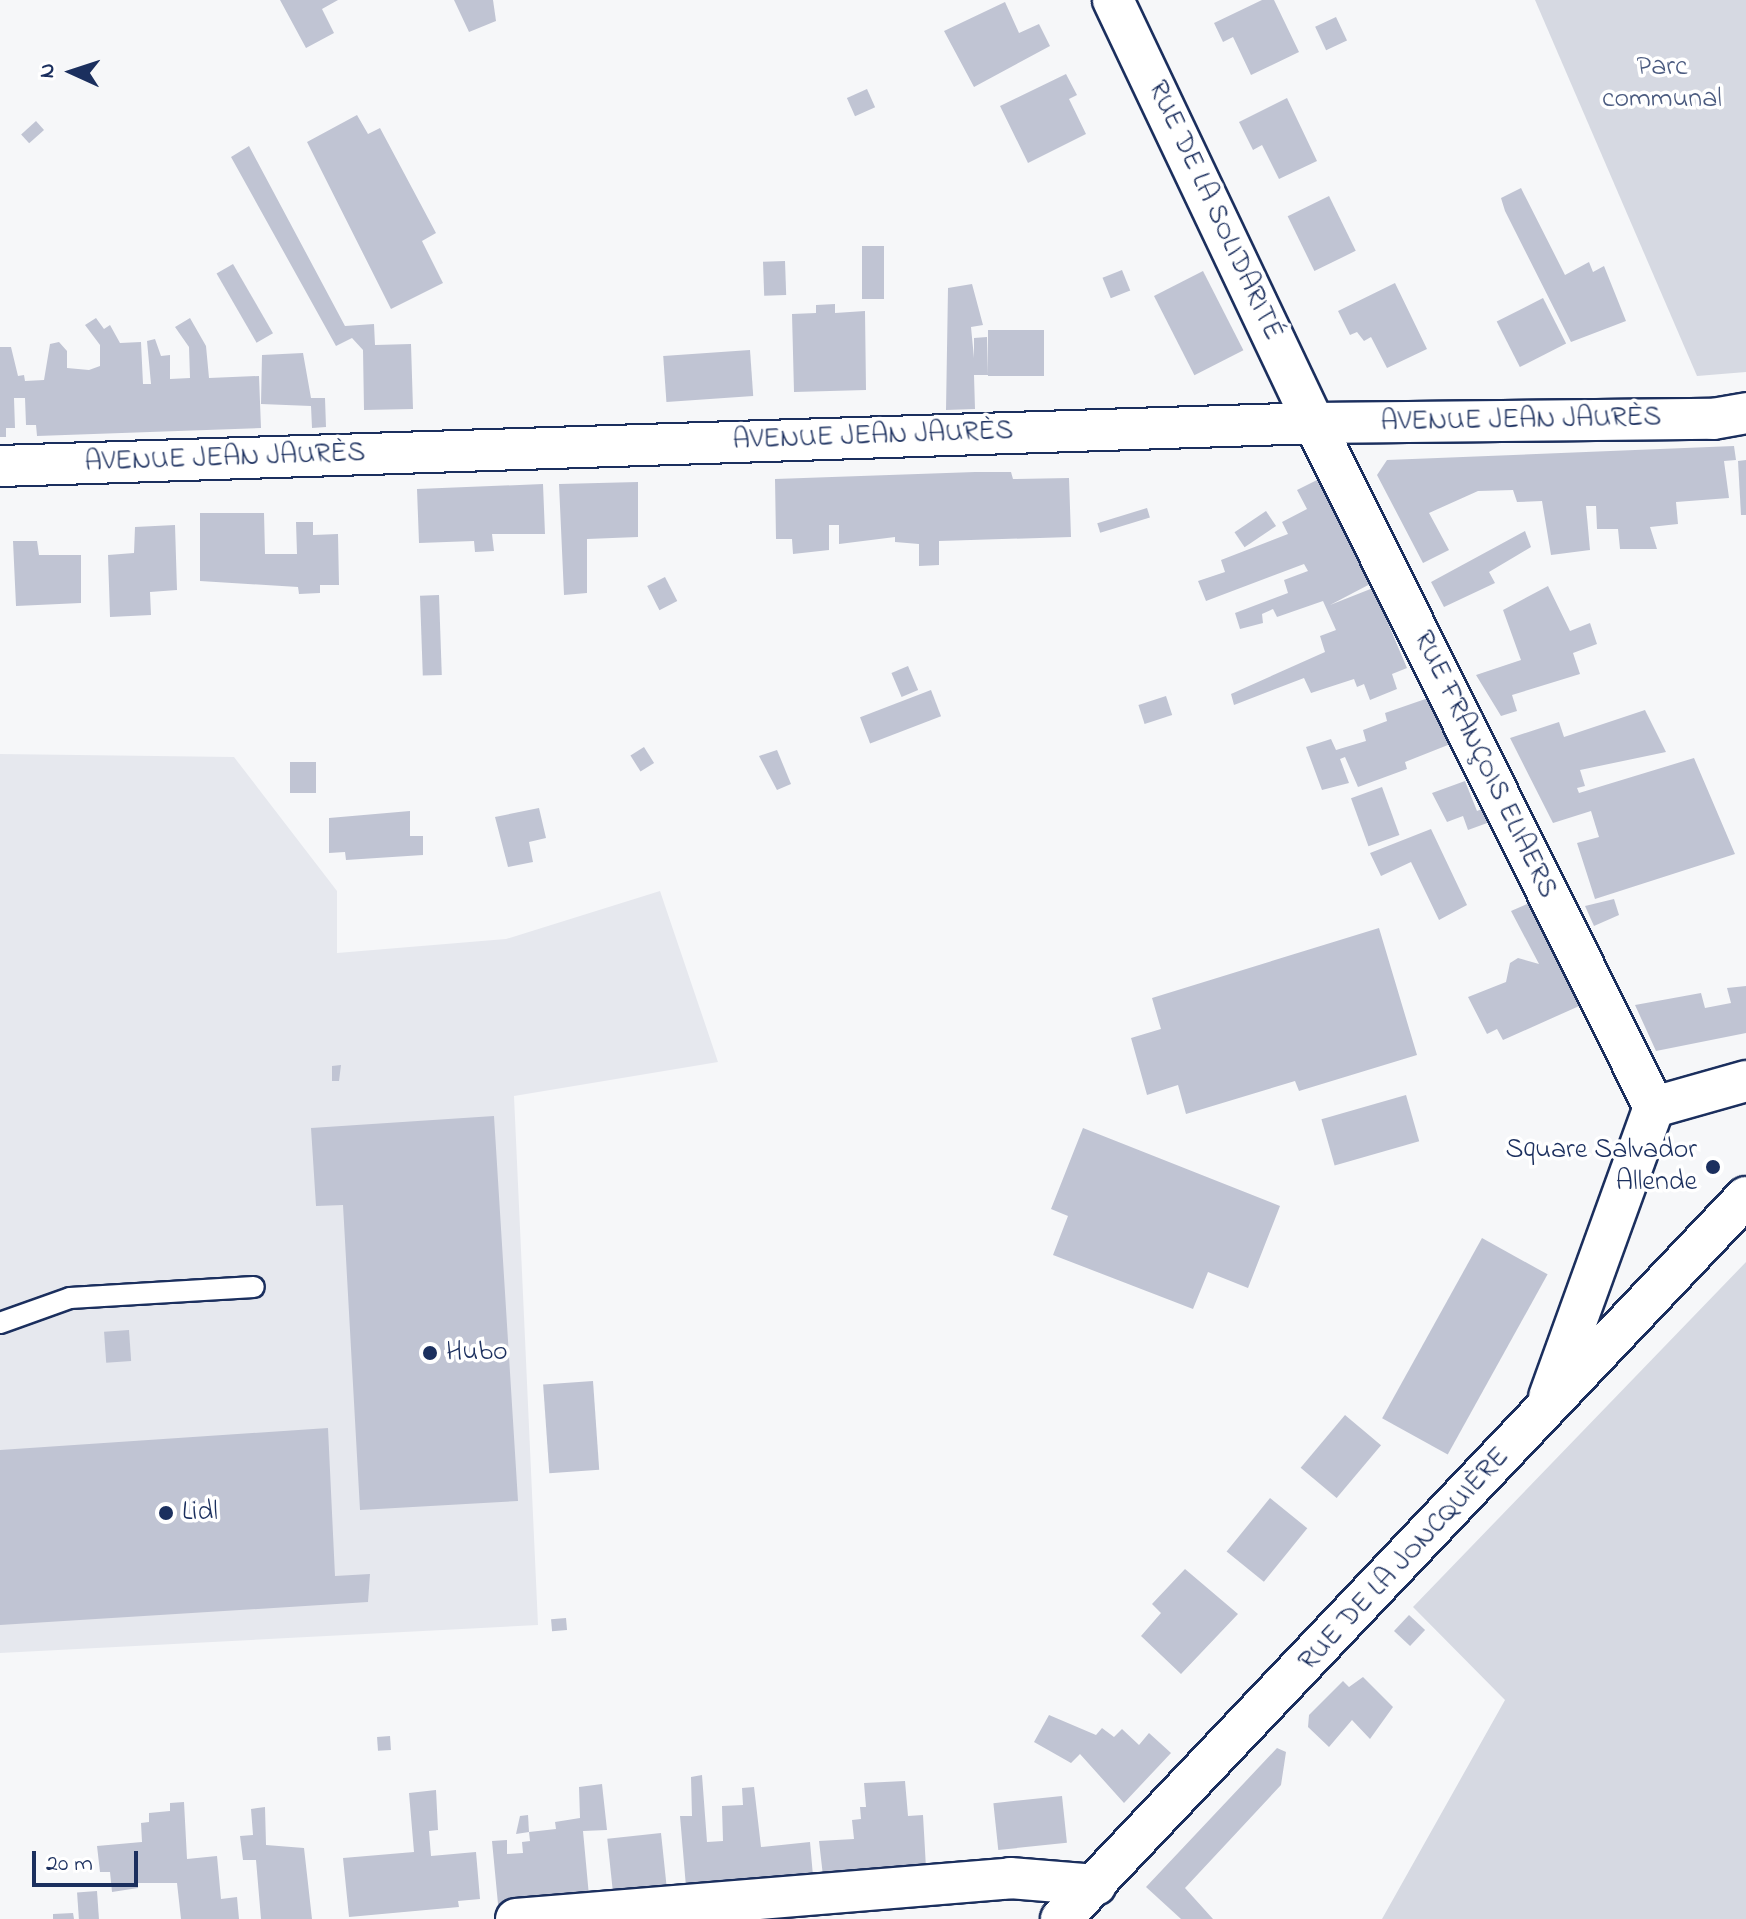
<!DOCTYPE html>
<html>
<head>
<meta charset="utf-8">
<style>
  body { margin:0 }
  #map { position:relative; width:1746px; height:1919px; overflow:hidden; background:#f6f7f9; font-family:"Indie Flower",sans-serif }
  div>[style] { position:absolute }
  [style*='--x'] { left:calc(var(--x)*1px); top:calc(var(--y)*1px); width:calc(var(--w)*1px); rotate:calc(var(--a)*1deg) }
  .built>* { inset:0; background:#e6e8ee }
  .green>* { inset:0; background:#d6d9e2 }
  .building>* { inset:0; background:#c0c4d3; transform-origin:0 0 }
  .roads { filter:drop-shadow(2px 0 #1b2f5e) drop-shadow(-2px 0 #1b2f5e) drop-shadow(0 2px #1b2f5e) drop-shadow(0 -2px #1b2f5e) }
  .service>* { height:20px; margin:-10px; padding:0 10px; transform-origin:10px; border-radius:10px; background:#fff }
  .minor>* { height:40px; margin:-20px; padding:0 20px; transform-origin:20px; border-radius:20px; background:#fff }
  .dots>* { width:22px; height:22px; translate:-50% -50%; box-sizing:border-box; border:4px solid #fff; border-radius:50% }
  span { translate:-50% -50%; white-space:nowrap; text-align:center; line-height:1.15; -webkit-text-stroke:7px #fff; paint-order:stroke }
  .park-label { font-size:28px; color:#4a5a7f }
  .street-label { font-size:28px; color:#1b2f5e }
  .poi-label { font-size:28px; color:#1b2f5e }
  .right { translate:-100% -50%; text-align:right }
  .left { translate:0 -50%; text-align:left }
  .north { position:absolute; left:32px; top:32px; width:80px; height:80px; -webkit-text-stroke:6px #fff; paint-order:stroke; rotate:273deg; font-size:22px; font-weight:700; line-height:32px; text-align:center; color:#1b2f5e }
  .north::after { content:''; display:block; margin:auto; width:28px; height:36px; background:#1b2f5e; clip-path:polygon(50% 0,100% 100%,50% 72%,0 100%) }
  .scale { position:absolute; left:32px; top:1851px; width:106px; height:36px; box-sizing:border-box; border:4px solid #1b2f5e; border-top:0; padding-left:10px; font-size:24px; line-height:28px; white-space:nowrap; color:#1b2f5e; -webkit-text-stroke:6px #fff; paint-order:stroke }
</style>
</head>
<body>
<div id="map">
  <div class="built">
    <div style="clip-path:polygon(0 754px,234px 757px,337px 891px,337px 953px,506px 939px,660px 891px,718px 1062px,514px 1096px,538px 1625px,0 1653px)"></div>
  </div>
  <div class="green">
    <div style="clip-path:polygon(1535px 0,1746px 0,1746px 372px,1697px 376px)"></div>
    <div style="clip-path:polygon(1746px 1262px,1746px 1919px,1382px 1919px,1505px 1700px,1413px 1607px)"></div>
  </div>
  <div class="building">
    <div style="clip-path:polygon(280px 0,338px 0,322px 9px,334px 33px,306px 48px)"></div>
    <div style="clip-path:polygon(454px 0,493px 0,496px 21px,469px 32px)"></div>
    <div style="clip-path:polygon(1262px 0,1274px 0,1299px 52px,1251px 75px,1233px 37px,1223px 42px,1214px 23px)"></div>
    <div style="clip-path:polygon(1005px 2px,1019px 33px,1039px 24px,1050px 46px,974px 87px,944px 31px)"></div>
    <div style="left:1336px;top:17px;width:26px;height:23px;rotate:65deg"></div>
    <div style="clip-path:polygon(1066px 74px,1077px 95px,1069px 99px,1086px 134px,1028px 163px,1000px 106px)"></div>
    <div style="left:867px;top:89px;width:20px;height:22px;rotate:66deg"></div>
    <div style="clip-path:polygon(1287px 98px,1317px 161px,1279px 179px,1262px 145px,1253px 150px,1239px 122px)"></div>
    <div style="clip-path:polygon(357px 115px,368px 134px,380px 128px,436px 233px,422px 241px,443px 283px,391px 309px,307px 142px)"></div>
    <div style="left:36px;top:121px;width:12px;height:20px;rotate:48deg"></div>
    <div style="clip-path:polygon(249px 146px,345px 326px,374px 324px,375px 345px,411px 344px,413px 409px,364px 410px,363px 350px,352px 338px,336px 346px,231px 157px)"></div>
    <div style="clip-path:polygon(1521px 188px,1565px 275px,1589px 262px,1593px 272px,1604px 266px,1626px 321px,1571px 342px,1505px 211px,1501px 198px)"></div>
    <div style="left:1329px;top:196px;width:61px;height:46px;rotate:64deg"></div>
    <div style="left:862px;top:246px;width:22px;height:53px"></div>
    <div style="left:785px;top:261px;width:34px;height:22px;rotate:88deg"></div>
    <div style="left:233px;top:264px;width:80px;height:19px;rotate:60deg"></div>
    <div style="left:1122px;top:270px;width:22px;height:21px;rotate:68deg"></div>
    <div style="left:1203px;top:271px;width:89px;height:55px;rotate:63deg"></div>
    <div style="clip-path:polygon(1395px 283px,1427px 349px,1387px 368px,1371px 337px,1364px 341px,1357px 332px,1350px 335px,1338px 311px)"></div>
    <div style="clip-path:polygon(972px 284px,983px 325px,971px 327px,974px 358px,974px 338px,987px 337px,988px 375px,974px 375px,975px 409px,946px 410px,948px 288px)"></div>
    <div style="left:1543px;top:298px;width:51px;height:52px;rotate:63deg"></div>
    <div style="clip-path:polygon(835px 304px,835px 313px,865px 311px,866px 390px,794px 392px,792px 314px,816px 313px,816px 305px)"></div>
    <div style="clip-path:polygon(96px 318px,104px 329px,110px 325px,120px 343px,141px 342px,143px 384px,151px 384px,147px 341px,155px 339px,161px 356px,170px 355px,170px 379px,190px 378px,189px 347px,175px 327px,190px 318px,206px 346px,209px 378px,259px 376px,261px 428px,37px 436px,36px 425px,26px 425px,25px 398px,14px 398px,15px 428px,6px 428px,6px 437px,0 437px,0 347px,11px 347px,18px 376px,24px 375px,25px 381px,44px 380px,50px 344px,59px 342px,67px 351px,67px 368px,89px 370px,100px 366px,100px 345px,85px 325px)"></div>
    <div style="left:1044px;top:330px;width:46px;height:56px;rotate:90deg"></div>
    <div style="left:750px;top:350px;width:46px;height:87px;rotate:86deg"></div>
    <div style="clip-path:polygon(303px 353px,311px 398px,325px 398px,326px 427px,312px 428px,311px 406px,261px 404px,262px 355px)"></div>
    <div style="clip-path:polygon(1734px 446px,1736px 460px,1724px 461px,1729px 498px,1676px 502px,1678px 524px,1650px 527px,1657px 549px,1620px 549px,1618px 529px,1597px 529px,1596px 506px,1586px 506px,1590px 550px,1551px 555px,1542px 501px,1517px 502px,1513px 490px,1478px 491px,1429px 513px,1449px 550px,1423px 563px,1377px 475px,1387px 460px)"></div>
    <div style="clip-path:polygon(1746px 460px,1746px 515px,1741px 515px,1738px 461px)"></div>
    <div style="clip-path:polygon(975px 472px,1011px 472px,1013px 479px,1069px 478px,1071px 537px,939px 541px,939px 565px,919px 566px,919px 544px,895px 542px,895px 537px,839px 544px,839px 525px,829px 525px,829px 550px,793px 554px,792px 539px,776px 539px,775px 479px)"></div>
    <div style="clip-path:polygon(1319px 479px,1374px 582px,1330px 605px,1373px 588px,1407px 668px,1392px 674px,1397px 689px,1370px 700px,1364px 684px,1357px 687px,1354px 679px,1311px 693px,1304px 678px,1234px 705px,1231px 694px,1325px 652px,1320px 636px,1336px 630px,1323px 601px,1277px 617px,1273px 609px,1262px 614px,1263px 623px,1240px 629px,1235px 613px,1288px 593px,1284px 580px,1308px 571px,1304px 564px,1206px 601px,1198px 581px,1225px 572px,1221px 560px,1288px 534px,1282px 522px,1307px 509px,1297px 490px)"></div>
    <div style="clip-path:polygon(638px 482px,638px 537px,587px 539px,587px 593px,564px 595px,559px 484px)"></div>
    <div style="clip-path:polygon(543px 484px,545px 534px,492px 534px,494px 551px,475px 552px,474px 541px,419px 543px,417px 489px)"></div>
    <div style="left:1147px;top:508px;width:10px;height:52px;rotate:73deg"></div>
    <div style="left:1266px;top:511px;width:18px;height:38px;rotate:56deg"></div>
    <div style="clip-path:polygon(200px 513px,264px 513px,265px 554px,297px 554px,296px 522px,313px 522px,313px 535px,338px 534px,339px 585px,320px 585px,320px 593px,299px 594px,298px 587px,200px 581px)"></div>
    <div style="clip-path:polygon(175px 525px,177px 590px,150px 592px,151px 615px,110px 617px,108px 555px,134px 553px,135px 527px)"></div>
    <div style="clip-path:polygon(1525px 531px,1531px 547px,1489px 572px,1495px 583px,1444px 607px,1431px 582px)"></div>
    <div style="clip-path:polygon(13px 541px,37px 541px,39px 555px,81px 555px,81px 603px,16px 606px)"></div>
    <div style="left:665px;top:577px;width:27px;height:20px;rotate:63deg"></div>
    <div style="clip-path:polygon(1548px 586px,1570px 631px,1590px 623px,1597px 644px,1573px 653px,1580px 674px,1512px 695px,1517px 711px,1501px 716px,1476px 675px,1521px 660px,1503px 610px)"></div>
    <div style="left:439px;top:595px;width:80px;height:19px;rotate:88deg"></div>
    <div style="left:908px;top:666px;width:26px;height:18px;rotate:67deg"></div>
    <div style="left:931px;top:690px;width:28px;height:76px;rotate:69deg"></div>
    <div style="left:1166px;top:696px;width:20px;height:29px;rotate:72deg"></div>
    <div style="clip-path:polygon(1434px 696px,1453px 743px,1405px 762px,1407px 769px,1358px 787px,1345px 757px,1340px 759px,1349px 783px,1322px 790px,1306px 747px,1331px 739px,1336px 750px,1366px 741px,1363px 730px,1387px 721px,1385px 713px)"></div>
    <div style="clip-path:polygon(1645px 710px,1666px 752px,1580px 770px,1585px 786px,1577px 788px,1579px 793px,1694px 758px,1735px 854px,1595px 899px,1577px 843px,1599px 837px,1591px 811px,1553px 823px,1510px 738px,1559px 722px,1564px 737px)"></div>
    <div style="left:644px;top:747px;width:19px;height:16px;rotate:58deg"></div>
    <div style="clip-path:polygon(777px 750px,791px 784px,777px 790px,759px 756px)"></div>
    <div style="left:290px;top:762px;width:26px;height:31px"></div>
    <div style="clip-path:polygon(1465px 781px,1477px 811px,1482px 809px,1490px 822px,1468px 830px,1463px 816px,1447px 822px,1432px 793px)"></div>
    <div style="left:1382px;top:787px;width:51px;height:33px;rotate:70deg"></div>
    <div style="clip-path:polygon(539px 808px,546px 838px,529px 842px,533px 862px,508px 867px,495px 817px)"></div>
    <div style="clip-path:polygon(410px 811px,410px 836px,423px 836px,423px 855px,346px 860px,345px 852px,329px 853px,329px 818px)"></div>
    <div style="clip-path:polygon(1431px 829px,1467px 905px,1439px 920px,1411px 862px,1381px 876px,1370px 853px)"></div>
    <div style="clip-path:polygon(1614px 899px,1619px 915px,1594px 926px,1585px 906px)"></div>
    <div style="clip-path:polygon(1534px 901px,1586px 1003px,1503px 1040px,1497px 1029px,1487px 1034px,1468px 997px,1506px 982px,1510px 963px,1518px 958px,1539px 964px,1511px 911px)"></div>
    <div style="clip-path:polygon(1379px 928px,1417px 1055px,1299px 1091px,1295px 1081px,1186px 1114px,1178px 1085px,1147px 1095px,1131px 1038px,1161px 1029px,1152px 998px)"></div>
    <div style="clip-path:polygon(1746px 986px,1746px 1033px,1656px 1051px,1635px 1005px,1701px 993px,1705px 1008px,1731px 1003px,1727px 988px)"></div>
    <div style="clip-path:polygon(341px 1065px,339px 1081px,332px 1081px,332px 1066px)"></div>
    <div style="left:1406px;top:1095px;width:48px;height:88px;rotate:74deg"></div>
    <div style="clip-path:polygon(494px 1116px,518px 1501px,360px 1510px,343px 1205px,316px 1206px,311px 1128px)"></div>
    <div style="clip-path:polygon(1083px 1128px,1280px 1206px,1248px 1288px,1208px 1272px,1193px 1309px,1053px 1255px,1068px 1216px,1051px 1209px)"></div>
    <div style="left:1482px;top:1238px;width:75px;height:206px;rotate:29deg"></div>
    <div style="left:129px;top:1330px;width:31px;height:25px;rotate:86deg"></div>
    <div style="left:593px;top:1381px;width:89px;height:50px;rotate:86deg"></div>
    <div style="left:1345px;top:1415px;width:47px;height:69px;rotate:40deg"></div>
    <div style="clip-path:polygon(328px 1428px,335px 1576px,370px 1574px,368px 1602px,0 1625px,0 1450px)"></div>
    <div style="left:1270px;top:1498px;width:48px;height:69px;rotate:39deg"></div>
    <div style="clip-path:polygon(1185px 1569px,1238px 1614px,1181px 1674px,1141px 1636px,1161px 1613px,1152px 1604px)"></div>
    <div style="left:1409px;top:1615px;width:22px;height:22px;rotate:43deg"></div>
    <div style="left:566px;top:1618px;width:12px;height:15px;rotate:85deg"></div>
    <div style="clip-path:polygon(1363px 1677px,1393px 1707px,1370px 1739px,1352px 1720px,1329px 1747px,1308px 1727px,1309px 1715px,1343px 1681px,1349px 1687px)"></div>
    <div style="clip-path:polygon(1049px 1715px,1096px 1735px,1102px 1728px,1114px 1737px,1122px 1729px,1139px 1745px,1149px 1733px,1171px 1753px,1124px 1803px,1080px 1754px,1071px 1763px,1034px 1742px)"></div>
    <div style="left:390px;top:1736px;width:14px;height:13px;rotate:86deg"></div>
    <div style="clip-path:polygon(1277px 1748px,1286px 1752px,1281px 1785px,1185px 1888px,1213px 1919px,1181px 1919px,1146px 1887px)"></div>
    <div style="clip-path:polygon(702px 1775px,707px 1842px,723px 1841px,722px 1806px,743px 1805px,742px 1788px,754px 1787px,761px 1847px,810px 1842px,813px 1876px,686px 1887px,680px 1816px,692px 1816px,691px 1777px)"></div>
    <div style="clip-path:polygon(905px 1781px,908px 1816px,923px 1815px,926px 1868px,823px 1876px,819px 1841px,854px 1839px,852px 1820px,861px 1819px,860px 1807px,866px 1807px,864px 1783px)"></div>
    <div style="clip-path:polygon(602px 1784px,607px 1830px,583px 1831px,589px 1896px,498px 1904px,492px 1841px,507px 1840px,507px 1854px,523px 1853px,522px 1842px,530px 1841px,529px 1832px,556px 1829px,555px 1822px,580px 1818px,579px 1787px)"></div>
    <div style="clip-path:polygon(436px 1790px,438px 1830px,429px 1831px,431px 1856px,476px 1852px,480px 1899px,458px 1901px,459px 1907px,349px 1917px,343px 1858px,414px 1852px,409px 1793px)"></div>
    <div style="left:1062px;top:1796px;width:47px;height:69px;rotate:84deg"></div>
    <div style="clip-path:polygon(184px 1802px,187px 1859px,217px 1856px,221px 1899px,237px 1897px,239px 1919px,181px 1919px,177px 1883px,138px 1883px,138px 1888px,112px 1892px,110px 1872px,100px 1872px,97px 1846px,142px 1842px,141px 1823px,149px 1822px,149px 1813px,170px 1811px,170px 1803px)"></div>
    <div style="clip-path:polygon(265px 1807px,266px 1845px,304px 1848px,312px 1919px,261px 1919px,256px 1860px,243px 1860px,240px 1836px,253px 1835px,251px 1809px)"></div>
    <div style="clip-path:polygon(528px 1815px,529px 1832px,516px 1834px,520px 1816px)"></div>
    <div style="left:661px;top:1833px;width:54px;height:54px;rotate:84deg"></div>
    <div style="left:97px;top:1891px;width:28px;height:20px;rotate:86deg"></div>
    <div style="clip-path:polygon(73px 1913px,74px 1919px,53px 1919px,53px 1914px)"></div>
  </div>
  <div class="roads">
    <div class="service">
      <div style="--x:0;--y:1323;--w:74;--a:-19.7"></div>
      <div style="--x:70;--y:1298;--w:184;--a:-3.4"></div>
    </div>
    <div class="minor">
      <div style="--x:1113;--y:0;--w:468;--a:64.6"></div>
      <div style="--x:1314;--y:423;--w:764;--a:63.57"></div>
      <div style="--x:0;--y:466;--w:1315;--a:-1.87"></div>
      <div style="--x:1314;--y:423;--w:399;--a:-0.6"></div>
      <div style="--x:1713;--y:419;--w:34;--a:-10"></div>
      <div style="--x:1654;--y:1107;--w:96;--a:-15.8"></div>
      <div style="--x:1549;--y:1397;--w:308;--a:-70.1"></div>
      <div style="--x:516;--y:1919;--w:496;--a:-4.7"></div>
      <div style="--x:1010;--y:1878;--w:86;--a:4.7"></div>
      <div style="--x:1061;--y:1919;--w:995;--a:-46.51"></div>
    </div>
  </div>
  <div class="dots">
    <div style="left:1713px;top:1167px;background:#1b2f5e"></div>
    <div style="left:430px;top:1353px;background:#1b2f5e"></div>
    <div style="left:166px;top:1513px;background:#1b2f5e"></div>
  </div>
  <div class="park-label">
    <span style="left:1662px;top:84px">Parc<br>communal</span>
  </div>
  <div class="street-label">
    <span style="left:1214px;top:211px;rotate:65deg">RUE DE LA SOLIDARITÉ</span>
    <span style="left:1521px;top:421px;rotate:-1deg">AVENUE JEAN JAURÈS</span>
    <span style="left:873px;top:437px;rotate:-2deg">AVENUE JEAN JAURÈS</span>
    <span style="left:225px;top:459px;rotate:-2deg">AVENUE JEAN JAURÈS</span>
    <span style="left:1484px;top:765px;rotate:64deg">RUE FRANÇOIS ELIAERS</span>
    <span style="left:1405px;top:1560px;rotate:-47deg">RUE DE LA JONCQUIÈRE</span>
  </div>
  <div class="poi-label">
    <span class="right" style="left:1697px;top:1167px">Square Salvador<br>Allende</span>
    <span class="left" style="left:446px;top:1353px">Hubo</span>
    <span class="left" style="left:182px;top:1513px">Lidl</span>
  </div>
  <div class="north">N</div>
  <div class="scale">20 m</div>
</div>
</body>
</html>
